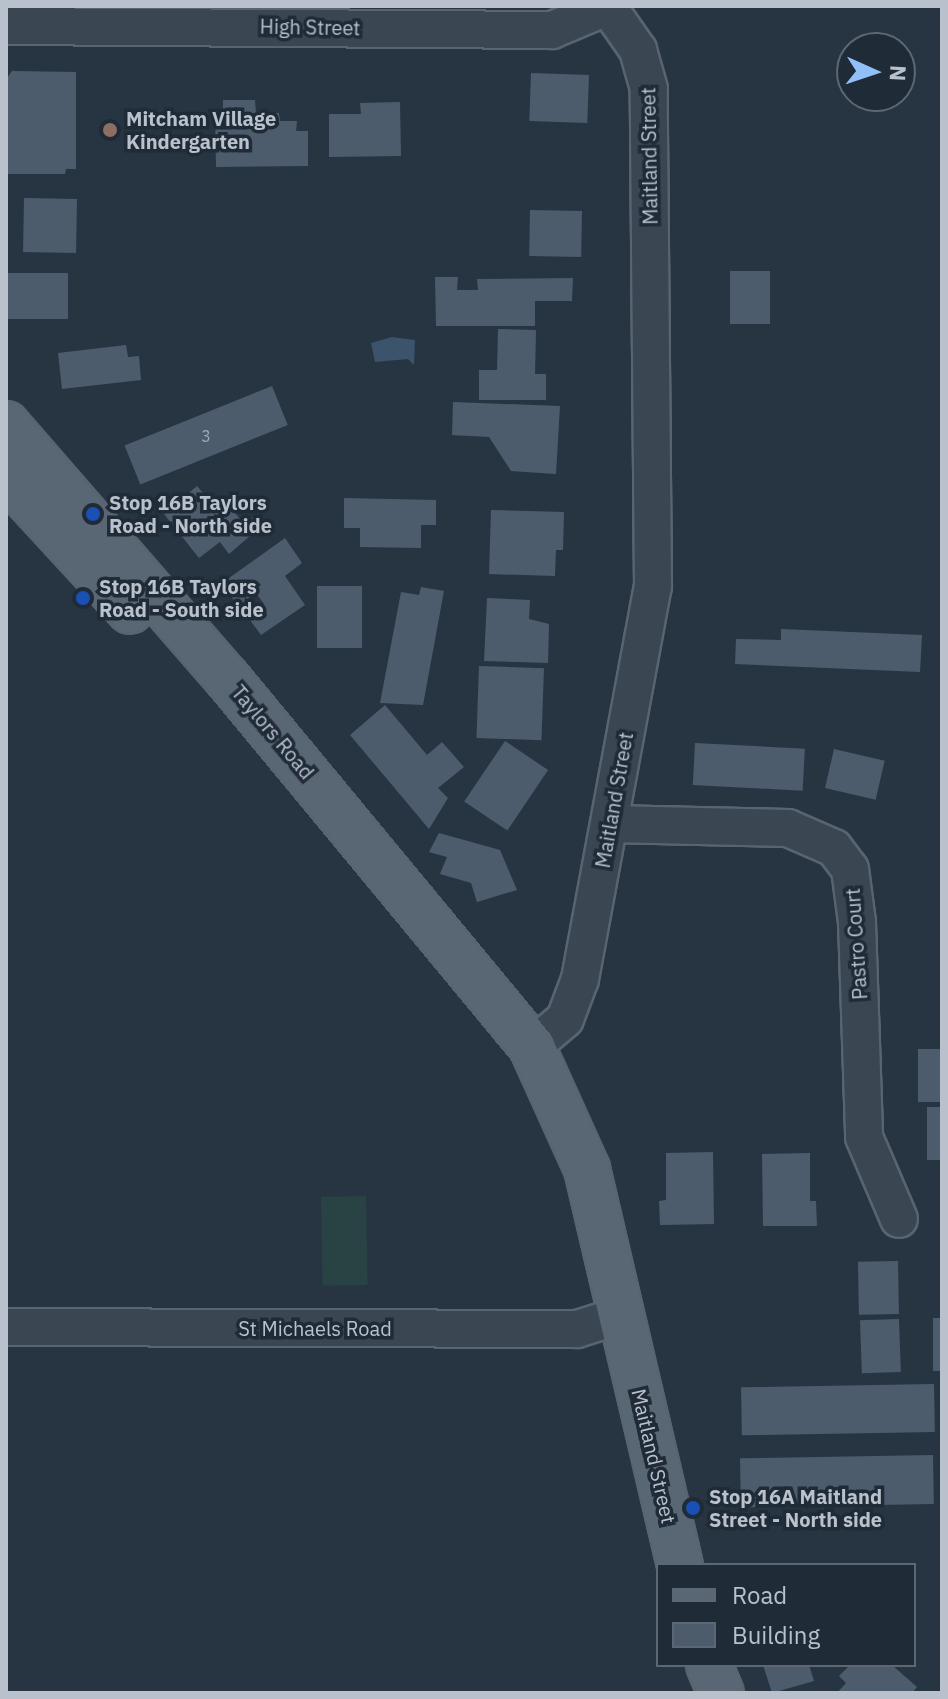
<!DOCTYPE html>
<html>
<head>
<meta charset="utf-8">
<style>
  body { margin:0 }
  #map { position:relative; width:948px; height:1699px; overflow:hidden; background:#273543; font-family:"IBM Plex Sans",sans-serif }
  div>[style] { position:absolute }
  [style*='--x'] { left:calc(var(--x)*1px); top:calc(var(--y)*1px); width:calc(var(--w)*1px); rotate:calc(var(--a)*1deg) }
  .green>* { inset:0; background:#294344; transform-origin:0 0 }
  .water>* { inset:0; background:#3c536c }
  .building>* { inset:0; background:#4d5c6c; transform-origin:0 0 }
  .roads { filter:drop-shadow(2px 0 #596470) drop-shadow(-2px 0 #596470) drop-shadow(0 2px #596470) drop-shadow(0 -2px #596470) }
  .minor>* { height:36px; margin:-18px; padding:0 18px; transform-origin:18px; border-radius:18px; background:#3b4653 }
  .major>* { height:44px; margin:-22px; padding:0 22px; transform-origin:22px; border-radius:22px; background:#596673 }
  .dots>* { width:22px; height:22px; translate:-50% -50%; box-sizing:border-box; border:4px solid #202b38; border-radius:50% }
  span { translate:-50% -50%; white-space:nowrap; text-align:center; line-height:1.15; -webkit-text-stroke:7px #202b38; paint-order:stroke }
  .number-label { font-size:16px; color:#9da8b4 }
  .number-label span { -webkit-text-stroke-width:0 }
  .street-label { font-size:20px; color:#b8c1cc }
  .poi-label { font-size:20px; color:#b8c1cc; font-weight:700 }
  .left { translate:0 -50%; text-align:left }
  .frame { position:absolute; inset:0; border:8px solid #b8c1cc; pointer-events:none }
  .legend { position:absolute; left:656px; top:1563px; width:260px; height:104px; box-sizing:border-box; background:#202b38; border:2px solid #5d6773; margin:0; padding:10px 14px; list-style:none; font-size:24px; color:#b8c1cc }
  .legend li { display:flex; align-items:center; gap:16px; height:40px }
  .legend b { width:40px; border:2px solid #5d6773 }
  .north { position:absolute; left:836px; top:32px; width:80px; height:80px; box-sizing:border-box; background:#202b38; border:2px solid #5d6773; border-radius:50%; rotate:93deg; font-size:22px; font-weight:700; line-height:32px; text-align:center; color:#b8c1cc }
  .north::after { content:''; display:block; margin:auto; width:28px; height:36px; background:#91c0f9; clip-path:polygon(50% 0,100% 100%,50% 72%,0 100%) }
</style>
</head>
<body>
<div id="map">
  <div class="green">
    <div style="left:366px;top:1196px;width:89px;height:45px;rotate:89deg"></div>
  </div>
  <div class="water">
    <div style="clip-path:polygon(392px 337px,415px 340px,414px 365px,408px 359px,375px 362px,371px 343px)"></div>
  </div>
  <div class="building">
    <div style="clip-path:polygon(12px 71px,76px 72px,76px 169px,66px 169px,65px 174px,6px 174px,6px 79px)"></div>
    <div style="left:531px;top:73px;width:58px;height:48px;rotate:2deg"></div>
    <div style="clip-path:polygon(223px 100px,255px 100px,256px 113px,279px 113px,280px 121px,297px 121px,296px 131px,308px 131px,308px 166px,216px 167px,215px 112px,223px 112px)"></div>
    <div style="clip-path:polygon(400px 102px,401px 156px,329px 157px,329px 114px,361px 114px,360px 103px)"></div>
    <div style="left:24px;top:198px;width:53px;height:54px;rotate:1deg"></div>
    <div style="left:530px;top:210px;width:52px;height:46px;rotate:1deg"></div>
    <div style="left:730px;top:271px;width:40px;height:53px"></div>
    <div style="left:6px;top:273px;width:62px;height:46px"></div>
    <div style="clip-path:polygon(435px 277px,458px 277px,457px 290px,478px 290px,477px 279px,573px 278px,572px 301px,535px 301px,535px 326px,436px 326px)"></div>
    <div style="clip-path:polygon(498px 329px,536px 330px,535px 374px,546px 374px,546px 400px,479px 400px,479px 370px,497px 370px)"></div>
    <div style="clip-path:polygon(126px 345px,128px 357px,139px 356px,141px 380px,62px 389px,58px 353px)"></div>
    <div style="left:272px;top:386px;width:42px;height:159px;rotate:68deg"></div>
    <div style="clip-path:polygon(453px 402px,560px 406px,556px 474px,511px 471px,489px 437px,452px 435px)"></div>
    <div style="clip-path:polygon(197px 486px,219px 512px,228px 504px,244px 524px,256px 515px,264px 524px,229px 554px,220px 542px,199px 558px,164px 514px)"></div>
    <div style="clip-path:polygon(344px 498px,436px 500px,436px 525px,421px 525px,421px 548px,360px 547px,360px 528px,344px 528px)"></div>
    <div style="clip-path:polygon(491px 510px,564px 512px,563px 550px,556px 550px,555px 576px,489px 574px)"></div>
    <div style="clip-path:polygon(285px 538px,302px 563px,285px 576px,305px 605px,261px 635px,247px 616px,264px 604px,256px 593px,238px 606px,222px 583px)"></div>
    <div style="left:317px;top:586px;width:45px;height:62px"></div>
    <div style="clip-path:polygon(421px 587px,444px 591px,423px 705px,380px 703px,401px 592px,419px 595px)"></div>
    <div style="clip-path:polygon(487px 598px,530px 600px,529px 619px,549px 624px,548px 663px,484px 661px)"></div>
    <div style="clip-path:polygon(781px 629px,922px 635px,920px 672px,735px 664px,736px 639px,781px 640px)"></div>
    <div style="left:479px;top:666px;width:65px;height:72px;rotate:2deg"></div>
    <div style="clip-path:polygon(385px 705px,427px 755px,442px 742px,464px 767px,438px 788px,448px 798px,429px 829px,350px 735px)"></div>
    <div style="left:505px;top:741px;width:52px;height:73px;rotate:34deg"></div>
    <div style="left:695px;top:743px;width:110px;height:42px;rotate:3deg"></div>
    <div style="left:834px;top:749px;width:52px;height:40px;rotate:13deg"></div>
    <div style="clip-path:polygon(439px 833px,500px 850px,517px 890px,477px 902px,471px 883px,440px 874px,447px 857px,429px 852px)"></div>
    <div style="left:918px;top:1049px;width:24px;height:53px"></div>
    <div style="left:942px;top:1107px;width:53px;height:15px;rotate:90deg"></div>
    <div style="clip-path:polygon(713px 1152px,714px 1224px,660px 1225px,659px 1201px,666px 1200px,666px 1153px)"></div>
    <div style="clip-path:polygon(810px 1153px,810px 1201px,816px 1201px,817px 1226px,763px 1226px,762px 1154px)"></div>
    <div style="left:898px;top:1261px;width:53px;height:40px;rotate:89deg"></div>
    <div style="left:942px;top:1318px;width:53px;height:9px;rotate:90deg"></div>
    <div style="left:899px;top:1319px;width:53px;height:39px;rotate:88deg"></div>
    <div style="left:934px;top:1384px;width:48px;height:193px;rotate:89deg"></div>
    <div style="left:933px;top:1455px;width:49px;height:193px;rotate:89deg"></div>
    <div style="clip-path:polygon(763px 1665px,809px 1665px,814px 1681px,772px 1693px)"></div>
    <div style="clip-path:polygon(850px 1665px,892px 1665px,917px 1687px,912px 1693px,837px 1693px,846px 1683px,839px 1676px)"></div>
  </div>
  <div class="roads">
    <div class="minor">
      <div style="--x:6;--y:26;--w:546;--a:0.42"></div>
      <div style="--x:552;--y:30;--w:62;--a:-22.8"></div>
      <div style="--x:610;--y:824;--w:178;--a:1.3"></div>
      <div style="--x:788;--y:828;--w:50;--a:23.5"></div>
      <div style="--x:834;--y:848;--w:26;--a:53"></div>
      <div style="--x:850;--y:869;--w:53;--a:82.5"></div>
      <div style="--x:857;--y:922;--w:215;--a:88.1"></div>
      <div style="--x:864;--y:1137;--w:89;--a:66.9"></div>
      <div style="--x:532;--y:1047;--w:43;--a:-40.3"></div>
      <div style="--x:565;--y:1019;--w:43;--a:-69.4"></div>
      <div style="--x:580;--y:979;--w:399;--a:-79.5"></div>
      <div style="--x:653;--y:587;--w:498;--a:-90.5"></div>
      <div style="--x:649;--y:89;--w:41;--a:-105.8"></div>
      <div style="--x:638;--y:50;--w:52;--a:-124.9"></div>
      <div style="--x:6;--y:1327;--w:571;--a:0.2"></div>
      <div style="--x:577;--y:1329;--w:47;--a:-17.3"></div>
    </div>
    <div class="major">
      <div style="--x:6;--y:424;--w:337;--a:49"></div>
      <div style="--x:227;--y:678;--w:479;--a:50.4"></div>
      <div style="--x:532;--y:1047;--w:134;--a:65.7"></div>
      <div style="--x:587;--y:1169;--w:407;--a:76.8"></div>
      <div style="--x:6;--y:476;--w:183;--a:47.4"></div>
      <div style="--x:709;--y:1665;--w:30;--a:67"></div>
    </div>
  </div>
  <div class="dots">
    <div style="left:110px;top:130px;background:#8d6e63"></div>
    <div style="left:93px;top:514px;background:#1a4fb4"></div>
    <div style="left:83px;top:598px;background:#1a4fb4"></div>
    <div style="left:693px;top:1508px;background:#1a4fb4"></div>
  </div>
  <div class="number-label">
    <span style="left:206px;top:436px">3</span>
  </div>
  <div class="street-label">
    <span style="left:310px;top:27px;rotate:1deg">High Street</span>
    <span style="left:649px;top:156px;rotate:-91deg">Maitland Street</span>
    <span style="left:273px;top:732px;rotate:50deg">Taylors Road</span>
    <span style="left:614px;top:800px;rotate:-80deg">Maitland Street</span>
    <span style="left:856px;top:944px;rotate:-94deg">Pastro Court</span>
    <span style="left:315px;top:1328px">St Michaels Road</span>
    <span style="left:654px;top:1456px;rotate:77deg">Maitland Street</span>
  </div>
  <div class="poi-label">
    <span class="left" style="left:126px;top:130px">Mitcham Village<br>Kindergarten</span>
    <span class="left" style="left:109px;top:514px">Stop 16B Taylors<br>Road - North side</span>
    <span class="left" style="left:99px;top:598px">Stop 16B Taylors<br>Road - South side</span>
    <span class="left" style="left:709px;top:1508px">Stop 16A Maitland<br>Street - North side</span>
  </div>
  <div class="frame"></div>
  <ul class="legend">
  <li><b style="height:10px;background:#596673"></b>Road</li>
  <li><b style="height:22px;background:#4d5c6c"></b>Building</li>
  </ul>
  <div class="north">N</div>
</div>
</body>
</html>
